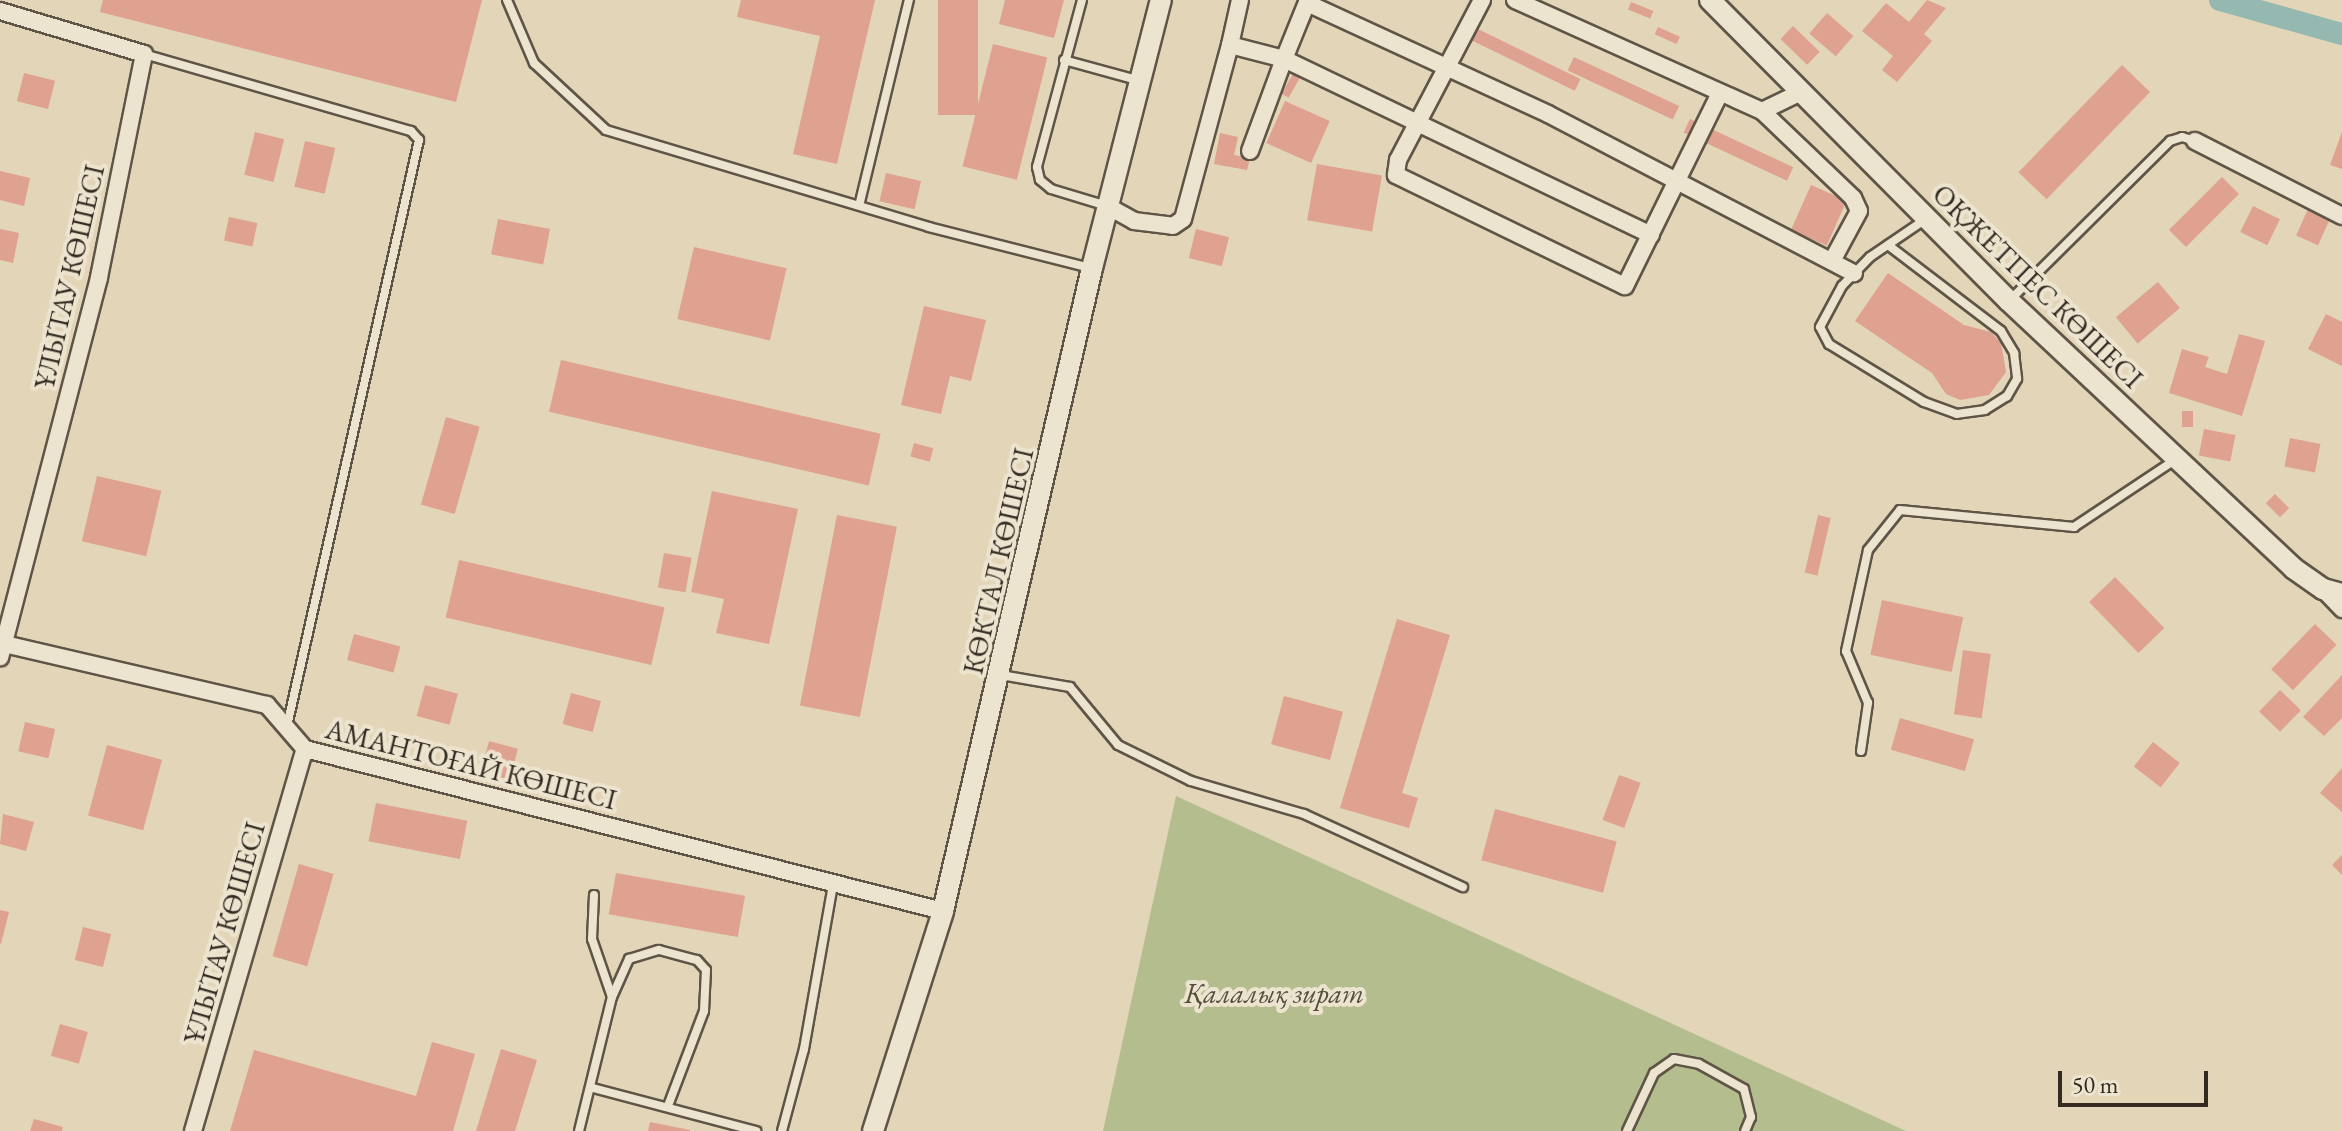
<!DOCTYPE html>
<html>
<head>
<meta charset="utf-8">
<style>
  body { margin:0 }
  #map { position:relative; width:2342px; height:1131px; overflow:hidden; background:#e3d5b7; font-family:"EB Garamond",serif }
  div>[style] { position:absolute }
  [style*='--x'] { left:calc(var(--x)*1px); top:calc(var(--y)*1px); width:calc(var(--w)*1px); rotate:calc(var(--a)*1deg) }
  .green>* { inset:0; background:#b4bd8e }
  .canal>* { height:22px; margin:-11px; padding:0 11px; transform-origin:11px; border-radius:11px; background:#95b8b0 }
  .building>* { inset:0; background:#dfa190; transform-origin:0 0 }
  .roads { filter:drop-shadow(2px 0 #5f5546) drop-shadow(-2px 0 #5f5546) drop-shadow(0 2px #5f5546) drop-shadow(0 -2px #5f5546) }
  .service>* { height:8px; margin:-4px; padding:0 4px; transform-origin:4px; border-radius:4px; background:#ede4d0 }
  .minor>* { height:16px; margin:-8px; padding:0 8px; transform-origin:8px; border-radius:8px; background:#ede4d0 }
  .tertiary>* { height:20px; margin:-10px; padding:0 10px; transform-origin:10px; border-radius:10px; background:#ede4d0 }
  span { translate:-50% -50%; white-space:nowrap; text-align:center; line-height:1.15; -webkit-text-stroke:8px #ede4d0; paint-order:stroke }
  .street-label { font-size:28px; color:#332a21 }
  .park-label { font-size:28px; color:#534f3c; font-style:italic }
  .scale { position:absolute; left:2058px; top:1071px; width:150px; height:36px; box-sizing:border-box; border:4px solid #332a21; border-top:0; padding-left:10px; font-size:24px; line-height:28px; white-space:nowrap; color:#332a21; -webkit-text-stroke:6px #ede4d0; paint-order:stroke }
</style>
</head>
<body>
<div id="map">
  <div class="green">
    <div style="clip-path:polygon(1176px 796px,1906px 1131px,1103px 1131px)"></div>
  </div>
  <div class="canal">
    <div style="--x:2220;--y:0;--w:127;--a:15.6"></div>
  </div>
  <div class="building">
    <div style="clip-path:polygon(103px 0,482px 0,456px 102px,100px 12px)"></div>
    <div style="clip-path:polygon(741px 0,875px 0,837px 164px,793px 154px,820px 36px,737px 17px)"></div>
    <div style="left:938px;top:0;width:40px;height:115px"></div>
    <div style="clip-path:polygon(1005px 0,1064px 0,1054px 38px,999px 24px)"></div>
    <div style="clip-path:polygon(1927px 0,1946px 8px,1924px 34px,1932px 41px,1897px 82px,1882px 70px,1893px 56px,1862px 31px,1886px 3px,1909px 22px)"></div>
    <div style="left:1631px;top:2px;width:24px;height:8px;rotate:22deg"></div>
    <div style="left:1827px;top:13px;width:35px;height:27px;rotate:41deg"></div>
    <div style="left:1306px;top:15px;width:8px;height:33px;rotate:30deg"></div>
    <div style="left:1793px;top:26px;width:37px;height:18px;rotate:44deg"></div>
    <div style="left:1658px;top:27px;width:24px;height:8px;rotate:24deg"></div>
    <div style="left:1478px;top:29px;width:114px;height:13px;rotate:26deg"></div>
    <div style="left:993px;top:44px;width:56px;height:126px;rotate:14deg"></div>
    <div style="left:1574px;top:57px;width:116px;height:15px;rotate:25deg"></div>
    <div style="left:2122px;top:65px;width:39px;height:149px;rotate:44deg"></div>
    <div style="left:1294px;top:72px;width:8px;height:25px;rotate:30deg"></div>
    <div style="left:24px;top:73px;width:32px;height:29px;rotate:14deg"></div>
    <div style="left:1285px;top:101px;width:49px;height:46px;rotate:24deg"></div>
    <div style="left:1690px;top:119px;width:114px;height:15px;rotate:25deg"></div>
    <div style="left:255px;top:132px;width:30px;height:44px;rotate:14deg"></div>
    <div style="clip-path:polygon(2342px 132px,2342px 169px,2330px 165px)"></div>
    <div style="clip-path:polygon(1220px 133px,1238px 137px,1234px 155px,1250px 158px,1247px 170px,1214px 164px)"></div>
    <div style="left:305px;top:141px;width:31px;height:47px;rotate:13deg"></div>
    <div style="left:1317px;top:164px;width:66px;height:57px;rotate:10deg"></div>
    <div style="clip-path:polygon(0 171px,30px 178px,24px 206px,0 200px)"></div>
    <div style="left:886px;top:173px;width:36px;height:29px;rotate:13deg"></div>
    <div style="left:2222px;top:177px;width:24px;height:75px;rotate:45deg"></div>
    <div style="left:1811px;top:185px;width:39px;height:49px;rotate:24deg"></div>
    <div style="left:2253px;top:206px;width:30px;height:29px;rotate:26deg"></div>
    <div style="left:2308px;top:209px;width:24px;height:29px;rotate:24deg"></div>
    <div style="left:229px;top:217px;width:29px;height:24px;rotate:12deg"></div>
    <div style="left:498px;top:219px;width:53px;height:36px;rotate:11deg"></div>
    <div style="clip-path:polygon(0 229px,19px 233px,13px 263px,0 260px)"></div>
    <div style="left:1196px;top:229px;width:34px;height:30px;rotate:14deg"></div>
    <div style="left:694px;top:247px;width:95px;height:74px;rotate:13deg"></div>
    <div style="clip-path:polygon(1888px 273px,1964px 325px,1991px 332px,2001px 343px,2006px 372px,1989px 395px,1960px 400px,1946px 394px,1932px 373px,1855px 321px)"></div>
    <div style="left:2158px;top:282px;width:34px;height:55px;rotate:50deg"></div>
    <div style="clip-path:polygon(924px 306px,986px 320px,971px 381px,950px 376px,941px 414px,901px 405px)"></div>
    <div style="clip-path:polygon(2326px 314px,2342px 322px,2342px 366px,2308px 349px)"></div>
    <div style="clip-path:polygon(2239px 334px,2265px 341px,2242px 416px,2169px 393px,2182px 349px,2209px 357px,2205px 367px,2227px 374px)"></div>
    <div style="left:561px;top:360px;width:328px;height:53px;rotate:13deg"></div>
    <div style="left:2182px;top:411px;width:11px;height:16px"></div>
    <div style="left:446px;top:417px;width:35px;height:91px;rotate:16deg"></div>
    <div style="left:2204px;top:429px;width:32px;height:27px;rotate:11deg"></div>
    <div style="left:2290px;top:438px;width:31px;height:29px;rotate:11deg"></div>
    <div style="left:914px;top:443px;width:20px;height:14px;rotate:15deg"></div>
    <div style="left:97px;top:476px;width:66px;height:67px;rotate:13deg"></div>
    <div style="clip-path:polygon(712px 491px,798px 509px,769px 644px,716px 633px,724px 599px,691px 592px)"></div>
    <div style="left:2275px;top:494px;width:20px;height:13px;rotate:45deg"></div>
    <div style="left:837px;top:515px;width:61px;height:194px;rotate:11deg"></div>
    <div style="left:1818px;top:515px;width:13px;height:59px;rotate:13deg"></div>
    <div style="left:664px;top:553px;width:28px;height:35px;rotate:10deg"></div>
    <div style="left:459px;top:560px;width:211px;height:59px;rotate:13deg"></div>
    <div style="left:2115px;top:577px;width:71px;height:36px;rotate:46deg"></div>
    <div style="left:1882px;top:600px;width:83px;height:56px;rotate:12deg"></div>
    <div style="clip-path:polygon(1397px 619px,1450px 635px,1402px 793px,1418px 798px,1409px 828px,1340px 808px)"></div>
    <div style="left:2315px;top:624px;width:30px;height:63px;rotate:44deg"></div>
    <div style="left:354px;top:634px;width:48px;height:27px;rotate:15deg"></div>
    <div style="left:1963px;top:650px;width:28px;height:65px;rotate:8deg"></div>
    <div style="clip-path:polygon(2342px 675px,2342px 718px,2324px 736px,2303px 717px)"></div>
    <div style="left:425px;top:685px;width:34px;height:32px;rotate:15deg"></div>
    <div style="left:2280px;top:690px;width:29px;height:30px;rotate:44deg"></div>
    <div style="left:571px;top:693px;width:31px;height:32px;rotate:15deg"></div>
    <div style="left:1284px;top:696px;width:61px;height:50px;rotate:15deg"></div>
    <div style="left:1900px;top:718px;width:77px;height:33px;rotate:16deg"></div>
    <div style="left:25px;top:722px;width:31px;height:30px;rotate:13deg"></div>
    <div style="left:489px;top:741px;width:30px;height:32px;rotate:15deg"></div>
    <div style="left:2153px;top:742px;width:34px;height:31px;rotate:38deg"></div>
    <div style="left:107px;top:745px;width:57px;height:73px;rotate:15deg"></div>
    <div style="clip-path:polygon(2342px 768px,2342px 812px,2320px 793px)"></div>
    <div style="left:1619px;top:775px;width:23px;height:48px;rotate:20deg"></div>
    <div style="left:376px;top:803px;width:93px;height:39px;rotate:11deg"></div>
    <div style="left:1495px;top:809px;width:126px;height:53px;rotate:15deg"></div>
    <div style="clip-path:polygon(3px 814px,34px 822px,26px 851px,0 844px)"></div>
    <div style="clip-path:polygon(2342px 855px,2342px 875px,2332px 865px)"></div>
    <div style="left:299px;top:864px;width:36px;height:96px;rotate:16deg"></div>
    <div style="left:616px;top:873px;width:131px;height:42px;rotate:10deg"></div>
    <div style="clip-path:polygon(0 910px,9px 912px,1px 944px,0 943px)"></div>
    <div style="left:83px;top:927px;width:29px;height:34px;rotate:14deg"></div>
    <div style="left:60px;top:1024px;width:29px;height:33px;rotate:16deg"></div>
    <div style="clip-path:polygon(432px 1042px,475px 1054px,453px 1131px,230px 1131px,254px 1050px,416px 1096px)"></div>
    <div style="clip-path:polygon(501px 1049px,537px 1060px,515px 1131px,476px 1131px)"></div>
    <div style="clip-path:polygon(34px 1119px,63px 1127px,62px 1131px,30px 1131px)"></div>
    <div style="clip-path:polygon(650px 1122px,690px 1130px,690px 1131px,648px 1131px)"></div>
  </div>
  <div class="roads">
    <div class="service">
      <div style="--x:507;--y:0;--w:69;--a:66.8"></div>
      <div style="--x:534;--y:63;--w:98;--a:42.9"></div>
      <div style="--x:606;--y:130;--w:337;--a:16.7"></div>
      <div style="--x:929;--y:227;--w:166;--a:14.3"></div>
      <div style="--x:1082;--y:0;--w:173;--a:105.1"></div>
      <div style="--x:1037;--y:167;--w:13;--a:77"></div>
      <div style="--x:1040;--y:180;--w:14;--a:39"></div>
      <div style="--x:1051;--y:189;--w:59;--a:16.9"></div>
      <div style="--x:144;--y:54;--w:278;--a:16.1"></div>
      <div style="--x:411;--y:131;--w:12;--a:48"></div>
      <div style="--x:419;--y:140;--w:601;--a:102.69"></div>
      <div style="--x:1064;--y:60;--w:80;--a:15.3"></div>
      <div style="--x:860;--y:202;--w:208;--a:-76.4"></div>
      <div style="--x:1888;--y:245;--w:142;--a:37.3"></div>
      <div style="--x:2001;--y:331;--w:26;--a:59"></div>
      <div style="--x:2014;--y:353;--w:26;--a:83"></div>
      <div style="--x:2017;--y:379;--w:20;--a:120"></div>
      <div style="--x:2007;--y:396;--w:26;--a:148"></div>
      <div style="--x:1985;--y:410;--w:28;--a:172"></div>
      <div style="--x:1957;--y:414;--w:35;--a:-160"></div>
      <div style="--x:1924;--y:402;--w:111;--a:-148.6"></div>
      <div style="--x:1829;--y:344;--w:19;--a:-118"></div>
      <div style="--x:1820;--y:327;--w:47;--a:-61.8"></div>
      <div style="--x:1842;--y:286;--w:40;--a:-46"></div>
      <div style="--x:1870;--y:257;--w:68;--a:-34.2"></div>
      <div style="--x:2010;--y:300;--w:226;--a:-44.8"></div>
      <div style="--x:2170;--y:141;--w:13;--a:-18"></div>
      <div style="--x:2182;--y:137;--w:14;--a:17"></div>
      <div style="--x:1001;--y:675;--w:70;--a:9.9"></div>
      <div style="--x:1070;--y:687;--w:75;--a:50.4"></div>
      <div style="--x:1118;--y:745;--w:81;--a:26.3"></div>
      <div style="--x:1191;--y:781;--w:118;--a:16.3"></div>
      <div style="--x:1304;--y:814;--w:175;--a:24.7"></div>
      <div style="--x:1861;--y:751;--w:49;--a:-81.7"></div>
      <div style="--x:1868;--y:703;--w:56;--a:-112.9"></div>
      <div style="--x:1846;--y:651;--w:103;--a:-77.7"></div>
      <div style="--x:1868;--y:550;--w:51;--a:-51.3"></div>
      <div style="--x:1900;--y:510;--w:175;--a:5.6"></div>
      <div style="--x:2074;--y:527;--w:121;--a:-33.6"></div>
      <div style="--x:594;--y:895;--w:44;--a:92.6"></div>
      <div style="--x:592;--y:939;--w:61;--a:71"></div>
      <div style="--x:593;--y:1088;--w:169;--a:14.8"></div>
      <div style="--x:579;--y:1131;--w:138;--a:-76.2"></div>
      <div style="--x:612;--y:997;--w:42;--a:-65.9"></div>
      <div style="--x:629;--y:959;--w:31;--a:-17"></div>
      <div style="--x:659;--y:950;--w:39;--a:15"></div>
      <div style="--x:697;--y:960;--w:13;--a:48"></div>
      <div style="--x:706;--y:970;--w:41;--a:92.8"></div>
      <div style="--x:704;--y:1011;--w:102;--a:110.8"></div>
      <div style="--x:782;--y:1131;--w:85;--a:-75"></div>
      <div style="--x:804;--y:1049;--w:167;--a:-80"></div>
      <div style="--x:1627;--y:1131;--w:64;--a:-65"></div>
      <div style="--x:1654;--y:1073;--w:24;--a:-35"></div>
      <div style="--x:1674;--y:1059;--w:25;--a:11"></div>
      <div style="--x:1699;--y:1064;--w:51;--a:29.1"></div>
      <div style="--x:1744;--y:1089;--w:29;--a:76"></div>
      <div style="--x:1751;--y:1117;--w:15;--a:113"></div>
    </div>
    <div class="minor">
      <div style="--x:1482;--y:0;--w:181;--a:117.7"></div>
      <div style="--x:1398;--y:160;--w:15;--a:98"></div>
      <div style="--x:1396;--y:175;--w:254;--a:25.9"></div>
      <div style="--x:1625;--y:286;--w:215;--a:-63.8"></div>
      <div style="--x:1515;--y:0;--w:271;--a:24.2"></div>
      <div style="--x:1762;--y:111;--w:41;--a:-25.9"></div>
      <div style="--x:1307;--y:3;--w:265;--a:24.7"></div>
      <div style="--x:1548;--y:114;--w:345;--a:27.5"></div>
      <div style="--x:0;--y:11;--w:150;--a:16.6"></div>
      <div style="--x:144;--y:54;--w:228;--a:101.4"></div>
      <div style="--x:99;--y:278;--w:392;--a:104.6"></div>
      <div style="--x:1230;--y:45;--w:46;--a:-77.5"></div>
      <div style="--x:1762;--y:111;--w:126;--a:43.7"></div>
      <div style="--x:1853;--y:198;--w:14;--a:65"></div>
      <div style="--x:1859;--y:211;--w:57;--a:118.4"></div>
      <div style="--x:2195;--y:141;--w:165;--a:27"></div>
      <div style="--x:1250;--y:151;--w:98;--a:-69.7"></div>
      <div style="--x:1284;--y:59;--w:407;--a:25.6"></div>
      <div style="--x:1109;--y:207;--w:29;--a:29"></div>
      <div style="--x:1134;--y:221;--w:39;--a:7"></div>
      <div style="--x:1173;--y:226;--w:12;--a:-35"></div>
      <div style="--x:1183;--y:219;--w:180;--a:-74.9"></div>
      <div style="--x:1230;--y:45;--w:56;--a:14.5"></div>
      <div style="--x:1284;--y:59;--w:64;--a:-67.9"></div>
      <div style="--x:2323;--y:589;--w:28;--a:46"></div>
      <div style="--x:0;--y:643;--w:274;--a:13.1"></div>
      <div style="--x:267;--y:705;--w:58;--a:49.2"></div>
      <div style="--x:305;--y:749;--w:658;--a:14.25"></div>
      <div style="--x:193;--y:1131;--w:398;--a:-73.7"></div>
    </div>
    <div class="tertiary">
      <div style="--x:1710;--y:0;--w:424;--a:45.2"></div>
      <div style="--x:2009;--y:301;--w:390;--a:43.2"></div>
      <div style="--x:2293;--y:568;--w:37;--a:35"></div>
      <div style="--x:2323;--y:589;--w:20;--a:15"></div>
      <div style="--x:873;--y:1131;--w:231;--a:-72.3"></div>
      <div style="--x:943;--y:911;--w:660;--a:-76.95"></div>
      <div style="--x:1092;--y:268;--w:277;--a:-75.6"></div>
    </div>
  </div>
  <div class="street-label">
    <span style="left:69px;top:277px;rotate:-77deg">ҰЛЫТАУ КӨШЕСІ</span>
    <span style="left:2038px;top:286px;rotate:44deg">ОҚЖЕТПЕС КӨШЕСІ</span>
    <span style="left:998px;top:561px;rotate:-77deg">КӨКТАЛ КӨШЕСІ</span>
    <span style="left:471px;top:764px;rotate:14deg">АМАНТОҒАЙ КӨШЕСІ</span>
    <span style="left:224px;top:933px;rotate:-74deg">ҰЛЫТАУ КӨШЕСІ</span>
  </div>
  <div class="park-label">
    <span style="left:1274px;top:993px">Қалалық зират</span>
  </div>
  <div class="scale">50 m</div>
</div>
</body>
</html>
